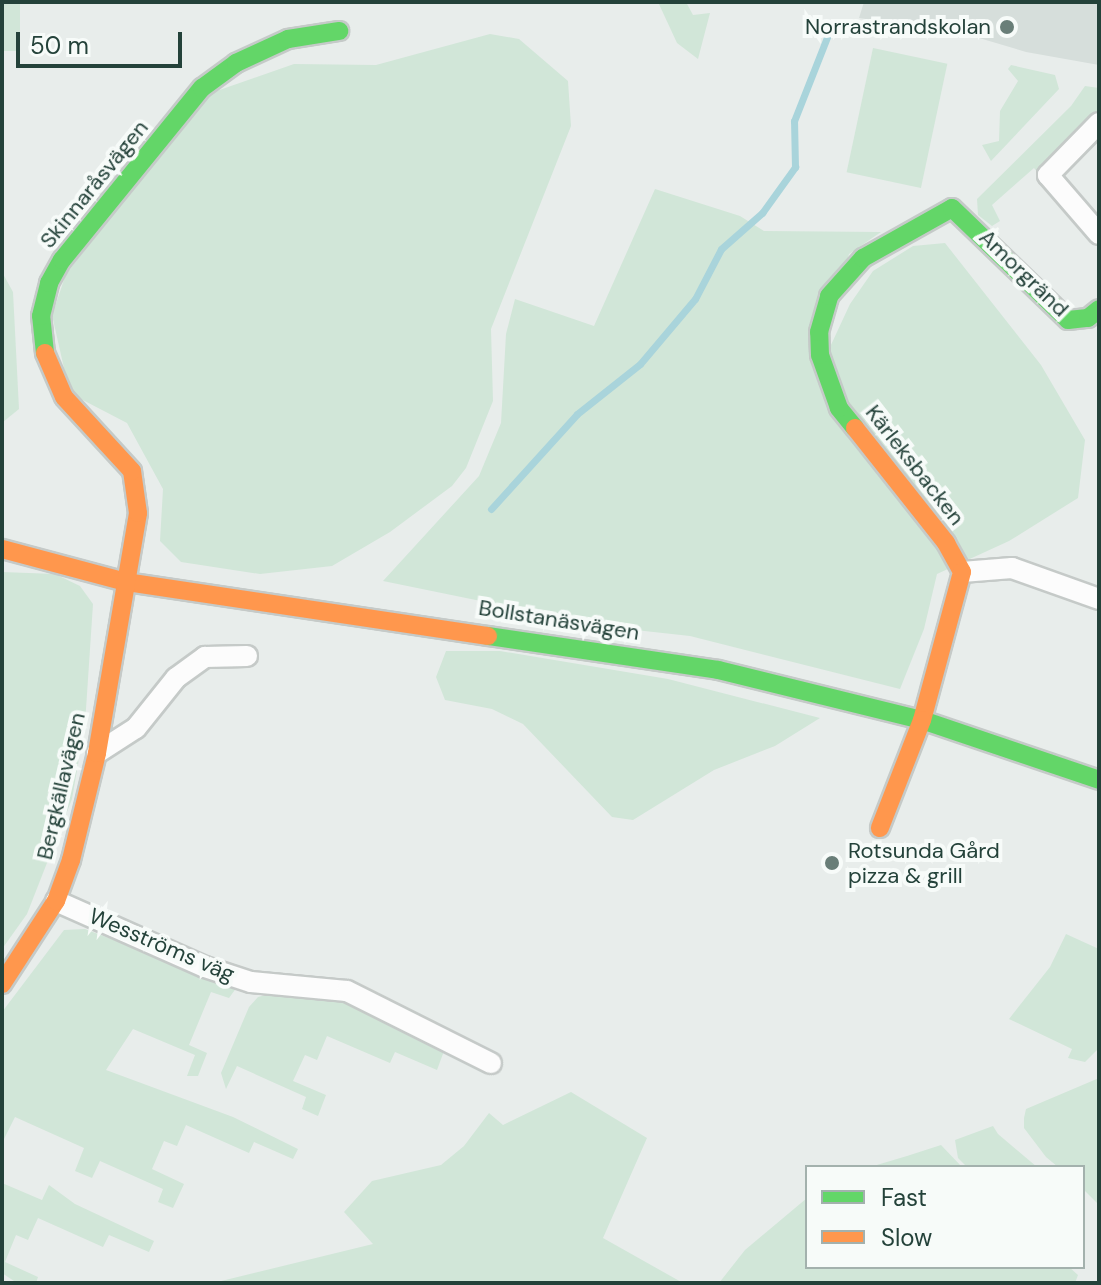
<!DOCTYPE html>
<html>
<head>
<meta charset="utf-8">
<style>
  body { margin:0 }
  #map { position:relative; width:1101px; height:1285px; overflow:hidden; background:#e8edeb; font-family:"DM Sans",sans-serif }
  div>[style] { position:absolute }
  [style*='--x'] { left:calc(var(--x)*1px); top:calc(var(--y)*1px); width:calc(var(--w)*1px); rotate:calc(var(--a)*1deg) }
  .built>* { inset:0; background:#d6dedb }
  .green>* { inset:0; background:#d1e6d8; transform-origin:0 0 }
  .stream>* { height:7px; margin:-3.5px; padding:0 3.5px; transform-origin:3.5px; border-radius:3.5px; background:#a9d4db }
  .roads { filter:drop-shadow(2px 0 #c5cac8) drop-shadow(-2px 0 #c5cac8) drop-shadow(0 2px #c5cac8) drop-shadow(0 -2px #c5cac8) }
  .street>* { height:20px; margin:-10px; padding:0 10px; transform-origin:10px; border-radius:10px; background:#fcfcfc }
  .fast>* { height:18px; margin:-9px; padding:0 9px; transform-origin:9px; border-radius:9px; background:#63d668 }
  .slow>* { height:18px; margin:-9px; padding:0 9px; transform-origin:9px; border-radius:9px; background:#ff974d }
  .dots>* { width:22px; height:22px; translate:-50% -50%; box-sizing:border-box; border:4px solid #f7fbf9; border-radius:50% }
  span { translate:-50% -50%; white-space:nowrap; text-align:center; line-height:1.15; -webkit-text-stroke:8px #f7fbf9; paint-order:stroke }
  .poi-label { font-size:22px; color:#24423a }
  .right { translate:-100% -50%; text-align:right }
  .left { translate:0 -50%; text-align:left }
  .street-label { font-size:22px; color:#24423a }
  .frame { position:absolute; inset:0; border:4px solid #24423a; pointer-events:none }
  .legend { position:absolute; left:805px; top:1165px; width:280px; height:104px; box-sizing:border-box; background:#f7fbf9; border:2px solid #a3b1ad; margin:0; padding:10px 14px; list-style:none; font-size:24px; color:#24423a }
  .legend li { display:flex; align-items:center; gap:16px; height:40px }
  .legend b { width:40px; border:2px solid #a3b1ad }
  .scale { position:absolute; left:16px; top:32px; width:166px; height:36px; box-sizing:border-box; border:4px solid #24423a; border-top:0; padding-left:10px; font-size:24px; line-height:28px; white-space:nowrap; color:#24423a; -webkit-text-stroke:6px #f7fbf9; paint-order:stroke }
</style>
</head>
<body>
<div id="map">
  <div class="built">
    <div style="clip-path:polygon(864px 2px,1099px 2px,1099px 65px,1026px 52px,969px 35px,859px 18px)"></div>
  </div>
  <div class="green">
    <div style="left:2px;top:2px;width:18px;height:49px"></div>
    <div style="clip-path:polygon(658px 2px,686px 2px,693px 15px,710px 13px,698px 59px,677px 43px)"></div>
    <div style="clip-path:polygon(490px 34px,519px 39px,568px 81px,571px 126px,491px 329px,493px 401px,466px 468px,452px 486px,390px 532px,332px 566px,260px 574px,181px 562px,160px 541px,163px 489px,127px 423px,77px 397px,66px 377px,52px 315px,66px 274px,208px 94px,294px 64px,376px 65px)"></div>
    <div style="left:873px;top:48px;width:76px;height:127px;rotate:12deg"></div>
    <div style="clip-path:polygon(1011px 65px,1055px 75px,1059px 89px,991px 161px,982px 145px,999px 141px,1000px 111px,1018px 81px,1008px 69px)"></div>
    <div style="clip-path:polygon(1085px 86px,1099px 88px,1099px 113px,1039px 174px,1034px 168px,992px 205px,1000px 221px,992px 226px,978px 215px,977px 199px,1071px 106px)"></div>
    <div style="clip-path:polygon(655px 189px,740px 216px,764px 231px,881px 232px,849px 254px,817px 375px,850px 304px,873px 271px,913px 246px,945px 243px,1041px 365px,1085px 440px,1078px 498px,1009px 541px,937px 574px,924px 629px,900px 689px,690px 636px,608px 627px,383px 581px,479px 476px,501px 423px,506px 334px,515px 299px,594px 326px)"></div>
    <div style="clip-path:polygon(2px 272px,13px 292px,19px 409px,3px 422px)"></div>
    <div style="clip-path:polygon(2px 572px,55px 574px,80px 586px,93px 604px,85px 724px,72px 799px,27px 914px,2px 949px)"></div>
    <div style="clip-path:polygon(446px 651px,500px 651px,668px 679px,820px 718px,775px 746px,714px 770px,633px 820px,612px 817px,523px 724px,492px 709px,445px 700px,436px 677px)"></div>
    <div style="clip-path:polygon(85px 929px,237px 987px,229px 998px,211px 992px,189px 1045px,207px 1053px,198px 1076px,187px 1076px,195px 1055px,133px 1029px,106px 1070px,233px 1117px,298px 1149px,293px 1159px,254px 1142px,249px 1153px,186px 1125px,177px 1146px,164px 1141px,152px 1169px,184px 1184px,173px 1208px,158px 1202px,163px 1189px,100px 1161px,92px 1178px,75px 1171px,84px 1148px,15px 1117px,2px 1143px,2px 1012px,64px 930px)"></div>
    <div style="clip-path:polygon(1066px 934px,1099px 949px,1099px 1048px,1085px 1062px,1068px 1058px,1072px 1049px,1009px 1019px,1050px 967px)"></div>
    <div style="clip-path:polygon(288px 989px,348px 1004px,410px 1031px,444px 1051px,437px 1070px,395px 1052px,390px 1063px,327px 1036px,317px 1060px,305px 1055px,293px 1081px,326px 1095px,318px 1116px,302px 1109px,306px 1097px,237px 1066px,226px 1089px,221px 1073px,249px 1007px,258px 997px)"></div>
    <div style="clip-path:polygon(1099px 1078px,1099px 1205px,1083px 1189px,1083px 1167px,1058px 1167px,1046px 1157px,1024px 1128px,1024px 1118px,1026px 1109px)"></div>
    <div style="clip-path:polygon(571px 1092px,647px 1138px,603px 1238px,683px 1283px,213px 1283px,373px 1244px,344px 1212px,372px 1181px,441px 1165px,464px 1146px,489px 1113px,503px 1125px)"></div>
    <div style="clip-path:polygon(993px 1126px,998px 1134px,1037px 1167px,967px 1167px,958px 1158px,955px 1140px)"></div>
    <div style="clip-path:polygon(941px 1145px,962px 1167px,870px 1167px,907px 1156px)"></div>
    <div style="clip-path:polygon(2px 1183px,42px 1200px,49px 1185px,75px 1204px,154px 1241px,149px 1252px,109px 1235px,103px 1247px,38px 1218px,28px 1240px,16px 1235px,5px 1262px,38px 1277px,36px 1283px,17px 1283px,2px 1273px)"></div>
    <div style="clip-path:polygon(807px 1198px,807px 1267px,1069px 1267px,1078px 1275px,1075px 1283px,719px 1283px,745px 1250px)"></div>
  </div>
  <div class="stream">
    <div style="--x:491;--y:509;--w:128;--a:-47.8"></div>
    <div style="--x:577;--y:414;--w:80;--a:-38.4"></div>
    <div style="--x:640;--y:364;--w:85;--a:-49.8"></div>
    <div style="--x:695;--y:299;--w:56;--a:-62.5"></div>
    <div style="--x:721;--y:249;--w:55;--a:-41.3"></div>
    <div style="--x:762;--y:213;--w:57;--a:-54.3"></div>
    <div style="--x:795;--y:167;--w:46;--a:-91.2"></div>
    <div style="--x:794;--y:121;--w:101;--a:-68.5"></div>
  </div>
  <div class="roads">
    <div class="street">
      <div style="--x:1099;--y:123;--w:73;--a:134.4"></div>
      <div style="--x:1048;--y:175;--w:78;--a:49.2"></div>
      <div style="--x:962;--y:572;--w:50;--a:-4.6"></div>
      <div style="--x:1012;--y:568;--w:92;--a:19.6"></div>
      <div style="--x:97;--y:753;--w:46;--a:-32.7"></div>
      <div style="--x:136;--y:728;--w:64;--a:-51.3"></div>
      <div style="--x:176;--y:678;--w:36;--a:-36"></div>
      <div style="--x:205;--y:657;--w:42;--a:-1.4"></div>
      <div style="--x:56;--y:901;--w:163;--a:23.9"></div>
      <div style="--x:205;--y:967;--w:48;--a:18.1"></div>
      <div style="--x:251;--y:982;--w:96;--a:5.4"></div>
      <div style="--x:347;--y:991;--w:161;--a:26.6"></div>
    </div>
    <div class="fast">
      <div style="--x:45;--y:353;--w:37;--a:-96"></div>
      <div style="--x:41;--y:316;--w:34;--a:-76"></div>
      <div style="--x:49;--y:283;--w:26;--a:-61"></div>
      <div style="--x:62;--y:260;--w:222;--a:-50.9"></div>
      <div style="--x:202;--y:88;--w:42;--a:-36.3"></div>
      <div style="--x:236;--y:63;--w:57;--a:-24.8"></div>
      <div style="--x:288;--y:39;--w:52;--a:-8.9"></div>
      <div style="--x:855;--y:428;--w:26;--a:-129"></div>
      <div style="--x:839;--y:408;--w:56;--a:-109.7"></div>
      <div style="--x:820;--y:355;--w:23;--a:-92"></div>
      <div style="--x:819;--y:332;--w:37;--a:-74"></div>
      <div style="--x:829;--y:296;--w:51;--a:-48.2"></div>
      <div style="--x:863;--y:258;--w:102;--a:-29.3"></div>
      <div style="--x:952;--y:208;--w:161;--a:44"></div>
      <div style="--x:1068;--y:320;--w:20;--a:-6"></div>
      <div style="--x:1088;--y:318;--w:14;--a:-39"></div>
      <div style="--x:488;--y:636;--w:232;--a:8.4"></div>
      <div style="--x:718;--y:670;--w:210;--a:13.8"></div>
      <div style="--x:922;--y:720;--w:187;--a:18.7"></div>
    </div>
    <div class="slow">
      <div style="--x:855;--y:428;--w:147;--a:51.6"></div>
      <div style="--x:946;--y:543;--w:33;--a:61"></div>
      <div style="--x:962;--y:572;--w:153;--a:105.1"></div>
      <div style="--x:922;--y:720;--w:116;--a:111.3"></div>
      <div style="--x:2;--y:549;--w:128;--a:14.9"></div>
      <div style="--x:126;--y:582;--w:366;--a:8.5"></div>
      <div style="--x:2;--y:984;--w:99;--a:-57"></div>
      <div style="--x:56;--y:901;--w:44;--a:-69.9"></div>
      <div style="--x:71;--y:860;--w:110;--a:-76.3"></div>
      <div style="--x:97;--y:753;--w:243;--a:-80.3"></div>
      <div style="--x:138;--y:513;--w:42;--a:-98.1"></div>
      <div style="--x:132;--y:471;--w:100;--a:-132.6"></div>
      <div style="--x:64;--y:397;--w:48;--a:-113.4"></div>
    </div>
  </div>
  <div class="dots">
    <div style="left:1007px;top:27px;background:#697e78"></div>
    <div style="left:832px;top:863px;background:#697e78"></div>
  </div>
  <div class="poi-label">
    <span class="right" style="left:991px;top:27px">Norrastrandskolan</span>
    <span class="left" style="left:848px;top:863px">Rotsunda Gård<br>pizza &amp; grill</span>
  </div>
  <div class="street-label">
    <span style="left:94px;top:184px;rotate:-51deg">Skinnaråsvägen</span>
    <span style="left:1024px;top:273px;rotate:44deg">Amorgränd</span>
    <span style="left:915px;top:465px;rotate:52deg">Kärleksbacken</span>
    <span style="left:559px;top:620px;rotate:9deg">Bollstanäsvägen</span>
    <span style="left:61px;top:786px;rotate:-77deg">Bergkällavägen</span>
    <span style="left:162px;top:945px;rotate:23deg">Wesströms väg</span>
  </div>
  <div class="frame"></div>
  <ul class="legend">
  <li><b style="height:10px;background:#63d668"></b>Fast</li>
  <li><b style="height:10px;background:#ff974d"></b>Slow</li>
  </ul>
  <div class="scale">50 m</div>
</div>
</body>
</html>
